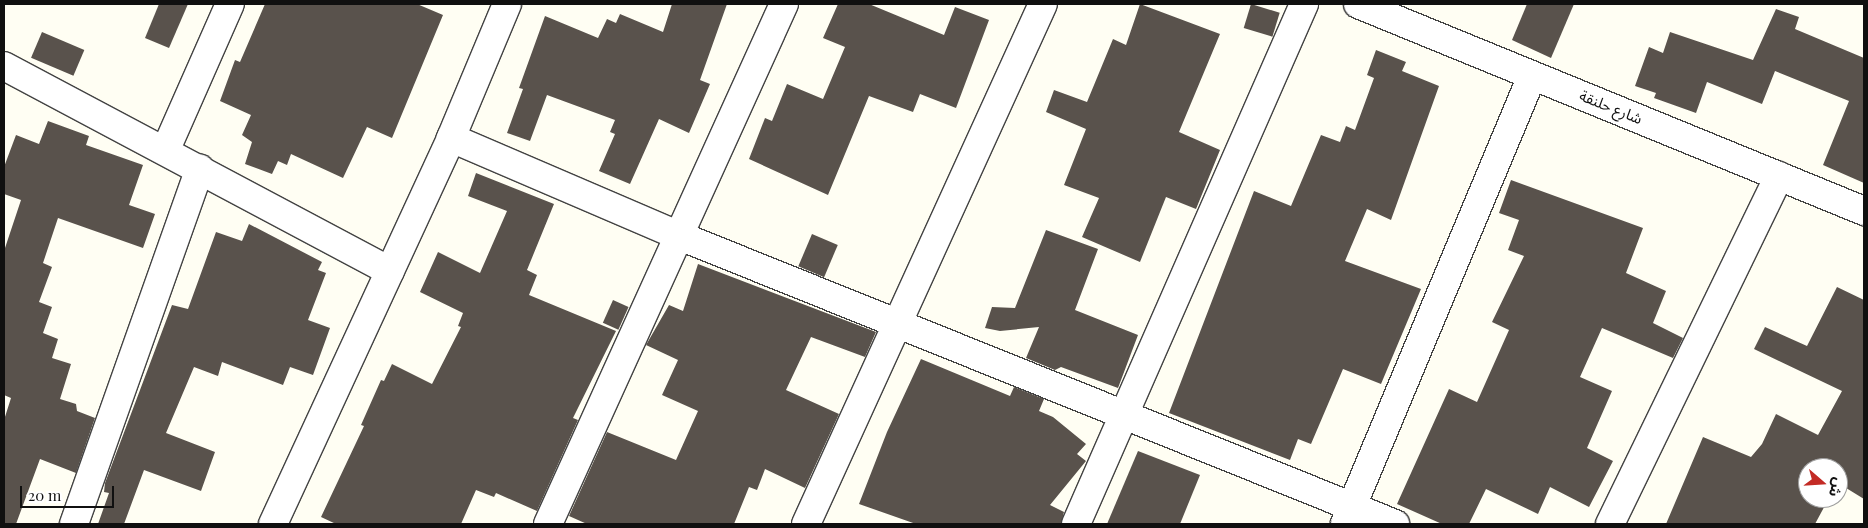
<!DOCTYPE html>
<html>
<head>
<meta charset="utf-8">
<style>
  body { margin:0 }
  #map { position:relative; width:1868px; height:528px; overflow:hidden; background:#fffef3; font-family:"Playfair Display","Noto Sans Arabic",serif }
  div>[style] { position:absolute }
  [style*='--x'] { left:calc(var(--x)*1px); top:calc(var(--y)*1px); width:calc(var(--w)*1px); rotate:calc(var(--a)*1deg) }
  .building>* { inset:0; background:#59524c; transform-origin:0 0 }
  .roads { filter:drop-shadow(1px 0 #434343) drop-shadow(-1px 0 #434343) drop-shadow(0 1px #434343) drop-shadow(0 -1px #434343) }
  .minor>* { height:28px; margin:-14px; padding:0 14px; transform-origin:14px; border-radius:14px; background:#fff }
  span { translate:-50% -50%; white-space:nowrap; text-align:center; line-height:1.15; -webkit-text-stroke:5px #fff; paint-order:stroke }
  .street-label { font-size:15px; color:#101010 }
  .frame { position:absolute; inset:0; border:5px solid #101010; pointer-events:none }
  .north { position:absolute; left:1798px; top:458px; width:50px; height:50px; box-sizing:border-box; background:#fff; border:1px solid #9f9f9f; border-radius:50%; rotate:109deg; font-size:14px; font-weight:700; line-height:20px; text-align:center; color:#101010 }
  .north::after { content:''; display:block; margin:auto; width:18px; height:22px; background:#c32b25; clip-path:polygon(50% 0,100% 100%,50% 72%,0 100%) }
  .scale { position:absolute; left:20px; top:486px; width:94px; height:22px; box-sizing:border-box; border:2px solid #101010; border-top:0; padding-left:6px; font-size:15px; line-height:18px; white-space:nowrap; color:#101010; -webkit-text-stroke:4px #fff; paint-order:stroke }
</style>
</head>
<body>
<div id="map">
  <div class="building">
    <div style="clip-path:polygon(159px 4px,188px 4px,169px 48px,145px 38px)"></div>
    <div style="clip-path:polygon(265px 4px,417px 4px,443px 15px,392px 138px,367px 127px,343px 178px,291px 154px,287px 165px,278px 161px,272px 174px,245px 164px,252px 142px,242px 135px,251px 115px,220px 101px,235px 60px,240px 62px)"></div>
    <div style="clip-path:polygon(672px 4px,727px 4px,700px 80px,710px 84px,689px 133px,659px 119px,630px 184px,599px 171px,615px 134px,610px 132px,615px 120px,547px 95px,530px 141px,507px 133px,523px 89px,519px 88px,545px 16px,598px 38px,607px 19px,616px 23px,620px 14px,663px 32px)"></div>
    <div style="clip-path:polygon(838px 4px,869px 4px,944px 35px,955px 7px,989px 20px,956px 108px,920px 94px,913px 112px,869px 96px,828px 195px,749px 159px,765px 118px,772px 121px,787px 84px,823px 99px,845px 47px,823px 38px)"></div>
    <div style="clip-path:polygon(1140px 4px,1220px 34px,1179px 132px,1220px 150px,1196px 209px,1166px 197px,1140px 262px,1082px 237px,1099px 198px,1064px 185px,1086px 129px,1046px 112px,1054px 90px,1087px 102px,1113px 39px,1126px 45px)"></div>
    <div style="left:1251px;top:4px;width:30px;height:25px;rotate:17deg"></div>
    <div style="clip-path:polygon(1527px 4px,1574px 4px,1551px 58px,1512px 40px)"></div>
    <div style="clip-path:polygon(1776px 9px,1799px 17px,1795px 29px,1864px 58px,1864px 183px,1823px 165px,1849px 101px,1775px 71px,1762px 104px,1707px 82px,1696px 113px,1654px 98px,1656px 93px,1635px 86px,1649px 47px,1663px 53px,1670px 32px,1753px 60px)"></div>
    <div style="left:42px;top:32px;width:46px;height:28px;rotate:23deg"></div>
    <div style="clip-path:polygon(1376px 50px,1406px 62px,1402px 71px,1439px 86px,1391px 220px,1367px 209px,1345px 261px,1421px 289px,1381px 384px,1343px 369px,1311px 444px,1298px 439px,1290px 460px,1169px 413px,1254px 191px,1291px 206px,1321px 135px,1340px 142px,1346px 126px,1355px 130px,1374px 78px,1367px 75px)"></div>
    <div style="clip-path:polygon(48px 121px,89px 136px,86px 145px,143px 165px,129px 205px,155px 214px,143px 248px,58px 218px,43px 263px,52px 267px,39px 302px,52px 307px,43px 333px,58px 339px,52px 358px,71px 364px,60px 399px,76px 404px,77px 411px,95px 418px,76px 473px,40px 459px,16px 524px,4px 524px,4px 420px,11px 398px,4px 395px,4px 251px,21px 200px,4px 194px,4px 167px,16px 135px,39px 144px)"></div>
    <div style="clip-path:polygon(476px 173px,554px 204px,527px 270px,537px 275px,529px 295px,616px 331px,573px 418px,578px 420px,537px 511px,496px 493px,494px 497px,476px 490px,461px 524px,336px 524px,321px 517px,364px 426px,361px 425px,381px 380px,384px 381px,392px 364px,432px 384px,461px 327px,458px 326px,463px 313px,420px 292px,438px 252px,480px 273px,507px 211px,468px 196px)"></div>
    <div style="clip-path:polygon(1511px 180px,1643px 228px,1626px 273px,1666px 291px,1653px 323px,1683px 338px,1673px 358px,1602px 328px,1580px 377px,1612px 391px,1587px 448px,1613px 461px,1589px 507px,1550px 487px,1538px 514px,1486px 489px,1469px 524px,1442px 524px,1397px 504px,1449px 389px,1477px 402px,1509px 330px,1492px 322px,1524px 256px,1508px 250px,1519px 220px,1499px 213px)"></div>
    <div style="clip-path:polygon(249px 224px,322px 262px,318px 270px,326px 273px,308px 320px,330px 328px,313px 375px,290px 367px,283px 385px,222px 362px,218px 376px,194px 367px,166px 433px,215px 452px,201px 491px,144px 470px,124px 524px,98px 524px,109px 493px,104px 492px,105px 483px,172px 305px,188px 309px,216px 232px,242px 241px)"></div>
    <div style="clip-path:polygon(1046px 230px,1098px 249px,1075px 310px,1138px 335px,1118px 388px,1061px 367px,1055px 370px,1026px 358px,1039px 327px,1000px 331px,985px 328px,992px 307px,1015px 308px)"></div>
    <div style="left:812px;top:234px;width:28px;height:35px;rotate:23deg"></div>
    <div style="clip-path:polygon(698px 264px,876px 332px,865px 357px,811px 337px,786px 390px,839px 414px,805px 488px,765px 469px,757px 490px,749px 487px,734px 524px,587px 524px,569px 516px,607px 432px,676px 460px,698px 411px,662px 395px,678px 360px,646px 345px,669px 305px,683px 311px)"></div>
    <div style="clip-path:polygon(1837px 287px,1864px 300px,1864px 499px,1838px 483px,1838px 468px,1808px 468px,1808px 498px,1829px 498px,1815px 524px,1666px 524px,1703px 437px,1751px 457px,1762px 444px,1776px 414px,1818px 435px,1842px 391px,1754px 349px,1765px 327px,1807px 346px)"></div>
    <div style="left:613px;top:300px;width:17px;height:25px;rotate:24deg"></div>
    <div style="clip-path:polygon(921px 359px,1010px 396px,1014px 387px,1044px 399px,1039px 411px,1053px 417px,1086px 444px,1077px 454px,1086px 461px,1050px 505px,1064px 512px,1061px 524px,916px 524px,859px 504px,887px 432px)"></div>
    <div style="clip-path:polygon(1138px 451px,1200px 475px,1180px 524px,1107px 524px)"></div>
  </div>
  <div class="roads">
    <div class="minor">
      <div style="--x:1358;--y:4;--w:547;--a:22.25"></div>
      <div style="--x:4;--y:66;--w:437;--a:28"></div>
      <div style="--x:451;--y:138;--w:249;--a:23.2"></div>
      <div style="--x:680;--y:236;--w:771;--a:21.94"></div>
      <div style="--x:166;--y:149;--w:158;--a:-66.2"></div>
      <div style="--x:1345;--y:523;--w:485;--a:-67.3"></div>
      <div style="--x:74;--y:524;--w:377;--a:-70.5"></div>
      <div style="--x:273;--y:524;--w:425;--a:-65.2"></div>
      <div style="--x:451;--y:138;--w:145;--a:-67.3"></div>
      <div style="--x:548;--y:524;--w:571;--a:-65.59"></div>
      <div style="--x:806;--y:524;--w:571;--a:-65.5"></div>
      <div style="--x:1076;--y:524;--w:568;--a:-66.32"></div>
      <div style="--x:1610;--y:524;--w:387;--a:-64.1"></div>
    </div>
  </div>
  <div class="street-label">
    <span style="left:1611px;top:107px;rotate:22deg">شارع حلنقة</span>
  </div>
  <div class="frame"></div>
  <div class="north">ش</div>
  <div class="scale">20 m</div>
</div>
</body>
</html>
